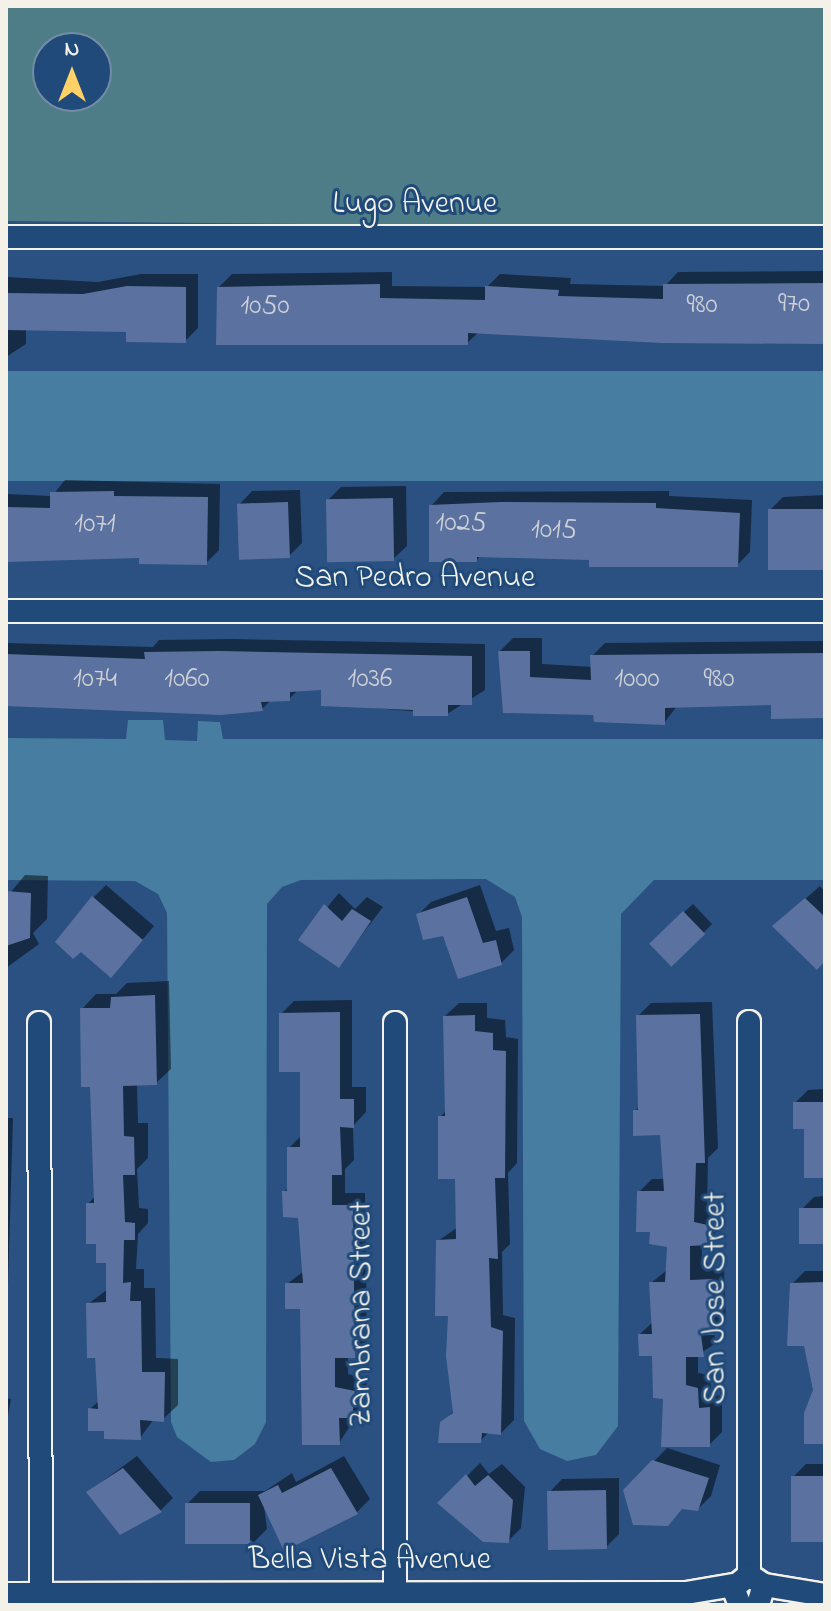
<!DOCTYPE html>
<html>
<head>
<meta charset="utf-8">
<style>
  body { margin:0 }
  #map { position:relative; width:831px; height:1611px; overflow:hidden; background:#2a5181; font-family:"Indie Flower",sans-serif }
  div>[style] { position:absolute }
  [style*='--x'] { left:calc(var(--x)*1px); top:calc(var(--y)*1px); width:calc(var(--w)*1px); rotate:calc(var(--a)*1deg) }
  .green>* { inset:0; background:#4e7d87 }
  .water>* { inset:0; background:#467da0; transform-origin:0 0 }
  .shadow>* { inset:0; background:#0007 }
  .building>* { inset:0; background:#5b72a0; transform-origin:0 0 }
  .roads { filter:drop-shadow(2px 0 #f4f1e8) drop-shadow(-2px 0 #f4f1e8) drop-shadow(0 2px #f4f1e8) drop-shadow(0 -2px #f4f1e8) }
  .street>* { height:22px; margin:-11px; padding:0 11px; transform-origin:11px; border-radius:11px; background:#1f4a7a }
  span { translate:-50% -50%; white-space:nowrap; text-align:center; line-height:1.15; -webkit-text-stroke:6px #1f4a7a; paint-order:stroke }
  .number-label { font-size:28px; color:#ced1d6 }
  .number-label span { -webkit-text-stroke-width:0 }
  .street-label { font-size:32px; color:#f4f1e8 }
  .frame { position:absolute; inset:0; border:8px solid #f4f1e8; pointer-events:none }
  .north { position:absolute; left:32px; top:32px; width:80px; height:80px; box-sizing:border-box; background:#1f4a7a; border:2px solid #748da6; border-radius:50%; rotate:0deg; font-size:22px; font-weight:700; line-height:32px; text-align:center; color:#f4f1e8 }
  .north::after { content:''; display:block; margin:auto; width:28px; height:36px; background:#ffd166; clip-path:polygon(50% 0,100% 100%,50% 72%,0 100%) }
</style>
</head>
<body>
<div id="map">
  <div class="green">
    <div style="clip-path:polygon(evenodd,6px 6px,825px 6px,825px 229px,6px 221px,6px 6px,48px 48px,96px 48px,96px 96px,48px 96px,48px 48px)"></div>
  </div>
  <div class="water">
    <div style="left:6px;top:371px;width:819px;height:110px"></div>
    <div style="clip-path:polygon(128px 720px,163px 720px,165px 740px,197px 741px,198px 721px,220px 722px,223px 739px,825px 739px,825px 880px,654px 880px,621px 914px,618px 1426px,596px 1455px,567px 1461px,540px 1449px,524px 1421px,522px 917px,515px 897px,486px 879px,301px 880px,282px 887px,267px 904px,266px 1422px,255px 1444px,234px 1460px,211px 1462px,177px 1437px,171px 1422px,167px 913px,158px 894px,135px 881px,6px 880px,6px 738px,126px 739px)"></div>
  </div>
  <div class="shadow">
    <div style="clip-path:polygon(825px 271px,825px 341px,480px 331px,467px 343px,219px 287px,232px 274px,392px 272px,392px 286px,487px 287px,500px 274px,571px 278px,570px 284px,665px 286px,678px 272px)"></div>
    <div style="clip-path:polygon(141px 274px,198px 274px,198px 328px,185px 341px,128px 330px,26px 329px,26px 344px,6px 357px,6px 277px,98px 282px)"></div>
    <div style="clip-path:polygon(65px 480px,220px 484px,219px 550px,206px 563px,141px 556px,6px 558px,6px 494px,52px 496px)"></div>
    <div style="clip-path:polygon(406px 486px,407px 546px,393px 559px,328px 500px,341px 487px)"></div>
    <div style="clip-path:polygon(300px 490px,302px 543px,289px 556px,239px 505px,252px 491px)"></div>
    <div style="clip-path:polygon(669px 491px,669px 496px,752px 500px,750px 552px,737px 565px,481px 555px,477px 560px,431px 506px,444px 492px)"></div>
    <div style="clip-path:polygon(825px 495px,825px 567px,770px 510px,783px 497px)"></div>
    <div style="clip-path:polygon(513px 638px,542px 638px,542px 664px,593px 667px,592px 656px,605px 643px,825px 641px,825px 717px,773px 703px,677px 706px,664px 723px,595px 713px,505px 711px,500px 651px)"></div>
    <div style="clip-path:polygon(233px 639px,485px 644px,485px 690px,447px 714px,323px 704px,323px 688px,299px 689px,289px 699px,271px 700px,262px 709px,220px 713px,6px 704px,6px 643px,153px 647px,159px 640px)"></div>
    <div style="clip-path:polygon(25px 875px,48px 876px,47px 919px,33px 933px,39px 944px,6px 968px,6px 898px)"></div>
    <div style="clip-path:polygon(106px 885px,154px 926px,123px 963px,93px 898px)"></div>
    <div style="clip-path:polygon(480px 885px,496px 931px,509px 928px,514px 950px,501px 963px,418px 915px,431px 902px)"></div>
    <div style="clip-path:polygon(820px 886px,825px 892px,825px 959px,788px 914px)"></div>
    <div style="clip-path:polygon(339px 893px,355px 909px,367px 897px,383px 907px,338px 966px,301px 939px)"></div>
    <div style="clip-path:polygon(693px 904px,712px 924px,672px 965px,659px 935px)"></div>
    <div style="clip-path:polygon(169px 981px,171px 1069px,156px 1083px,137px 1084px,138px 1123px,148px 1123px,148px 1158px,137px 1169px,139px 1208px,148px 1209px,148px 1223px,138px 1234px,136px 1269px,144px 1269px,144px 1288px,155px 1288px,156px 1358px,178px 1359px,178px 1405px,163px 1419px,154px 1419px,140px 1438px,106px 1429px,90px 1409px,100px 1400px,88px 1304px,108px 1289px,108px 1261px,88px 1204px,95px 1196px,92px 1085px,82px 1009px,96px 994px,116px 994px,127px 983px)"></div>
    <div style="clip-path:polygon(352px 1000px,352px 1087px,366px 1087px,366px 1112px,353px 1126px,354px 1160px,345px 1169px,345px 1193px,365px 1193px,367px 1343px,348px 1356px,348px 1374px,367px 1379px,365px 1403px,339px 1443px,302px 1307px,287px 1284px,304px 1271px,299px 1217px,284px 1192px,289px 1187px,289px 1148px,302px 1135px,302px 1070px,281px 1014px,294px 1001px)"></div>
    <div style="clip-path:polygon(712px 1002px,718px 1148px,708px 1158px,707px 1209px,720px 1212px,719px 1230px,702px 1244px,702px 1268px,724px 1267px,726px 1320px,714px 1332px,716px 1343px,698px 1355px,698px 1373px,710px 1375px,712px 1396px,722px 1395px,722px 1432px,709px 1445px,666px 1397px,654px 1354px,640px 1334px,654px 1321px,651px 1283px,667px 1270px,669px 1245px,652px 1230px,639px 1192px,652px 1179px,665px 1179px,662px 1133px,635px 1111px,640px 1106px,638px 1016px,651px 1003px)"></div>
    <div style="clip-path:polygon(459px 1003px,487px 1003px,487px 1018px,505px 1020px,506px 1037px,518px 1039px,517px 1163px,508px 1173px,510px 1244px,502px 1252px,503px 1315px,515px 1318px,514px 1420px,501px 1433px,489px 1432px,480px 1441px,442px 1423px,455px 1410px,450px 1314px,438px 1241px,458px 1227px,457px 1177px,440px 1117px,447px 1110px,445px 1016px)"></div>
    <div style="clip-path:polygon(825px 1089px,825px 1176px,795px 1103px,808px 1090px)"></div>
    <div style="clip-path:polygon(6px 1118px,13px 1118px,6px 1351px)"></div>
    <div style="clip-path:polygon(825px 1196px,825px 1243px,801px 1210px,814px 1197px)"></div>
    <div style="clip-path:polygon(805px 1271px,825px 1271px,825px 1442px,792px 1284px)"></div>
    <div style="clip-path:polygon(6px 1398px,11px 1399px,6px 1426px)"></div>
    <div style="clip-path:polygon(667px 1448px,720px 1465px,711px 1496px,698px 1509px,625px 1491px)"></div>
    <div style="clip-path:polygon(137px 1456px,173px 1498px,160px 1511px,88px 1492px)"></div>
    <div style="clip-path:polygon(344px 1456px,370px 1499px,357px 1512px,264px 1506px,267px 1529px,254px 1542px,187px 1504px,200px 1491px,265px 1491px,292px 1473px,296px 1482px)"></div>
    <div style="clip-path:polygon(480px 1463px,489px 1474px,502px 1464px,525px 1487px,521px 1528px,508px 1541px,440px 1503px)"></div>
    <div style="clip-path:polygon(806px 1464px,825px 1464px,825px 1544px,793px 1477px)"></div>
    <div style="clip-path:polygon(619px 1478px,619px 1534px,606px 1547px,549px 1493px,562px 1479px)"></div>
  </div>
  <div class="building">
    <div style="clip-path:polygon(825px 283px,825px 344px,662px 343px,468px 333px,468px 345px,216px 345px,217px 287px,380px 284px,380px 298px,485px 300px,485px 286px,559px 290px,558px 296px,663px 299px,663px 284px)"></div>
    <div style="clip-path:polygon(127px 286px,186px 287px,186px 343px,126px 342px,126px 332px,6px 330px,6px 293px,83px 294px)"></div>
    <div style="clip-path:polygon(114px 491px,114px 496px,208px 497px,207px 565px,139px 564px,139px 558px,6px 562px,6px 507px,50px 508px,50px 492px)"></div>
    <div style="left:393px;top:498px;width:63px;height:67px;rotate:89deg"></div>
    <div style="left:288px;top:502px;width:56px;height:51px;rotate:88deg"></div>
    <div style="clip-path:polygon(501px 502px,656px 503px,656px 508px,740px 513px,738px 567px,589px 567px,589px 560px,477px 557px,477px 562px,429px 562px,429px 505px)"></div>
    <div style="left:768px;top:509px;width:57px;height:61px"></div>
    <div style="clip-path:polygon(219px 651px,472px 656px,472px 705px,448px 705px,448px 716px,413px 716px,413px 710px,321px 706px,321px 690px,290px 692px,290px 701px,261px 702px,263px 711px,221px 715px,6px 706px,6px 654px,145px 659px,144px 652px)"></div>
    <div style="clip-path:polygon(498px 651px,530px 651px,530px 677px,591px 680px,590px 655px,825px 653px,825px 718px,771px 719px,771px 705px,665px 708px,665px 725px,594px 722px,593px 715px,503px 713px)"></div>
    <div style="clip-path:polygon(6px 891px,31px 893px,30px 938px,6px 946px)"></div>
    <div style="clip-path:polygon(92px 896px,143px 940px,111px 978px,81px 952px,73px 959px,55px 942px)"></div>
    <div style="clip-path:polygon(467px 897px,483px 943px,496px 940px,502px 965px,458px 979px,443px 936px,423px 940px,416px 914px)"></div>
    <div style="clip-path:polygon(805px 898px,825px 917px,825px 961px,817px 970px,772px 926px)"></div>
    <div style="clip-path:polygon(324px 904px,342px 921px,352px 909px,371px 921px,339px 968px,298px 940px)"></div>
    <div style="left:683px;top:911px;width:32px;height:47px;rotate:46deg"></div>
    <div style="clip-path:polygon(155px 995px,157px 1085px,123px 1086px,124px 1136px,134px 1137px,135px 1175px,123px 1175px,125px 1222px,135px 1223px,135px 1240px,124px 1240px,123px 1283px,131px 1282px,130px 1301px,141px 1301px,142px 1372px,165px 1372px,164px 1422px,140px 1420px,141px 1440px,104px 1439px,104px 1431px,88px 1431px,88px 1408px,98px 1409px,95px 1358px,87px 1358px,86px 1303px,106px 1302px,106px 1263px,96px 1263px,96px 1244px,86px 1244px,86px 1203px,94px 1203px,90px 1087px,81px 1087px,80px 1008px,110px 1008px,111px 997px)"></div>
    <div style="clip-path:polygon(340px 1012px,340px 1099px,354px 1099px,354px 1128px,340px 1127px,342px 1175px,332px 1175px,332px 1205px,353px 1205px,355px 1358px,335px 1358px,335px 1387px,355px 1391px,352px 1418px,339px 1418px,340px 1445px,302px 1445px,300px 1309px,285px 1309px,285px 1283px,303px 1283px,298px 1218px,283px 1217px,282px 1191px,287px 1191px,287px 1147px,300px 1147px,300px 1072px,279px 1072px,279px 1013px)"></div>
    <div style="clip-path:polygon(700px 1014px,705px 1163px,696px 1163px,694px 1222px,708px 1225px,707px 1245px,690px 1246px,690px 1280px,712px 1279px,714px 1335px,701px 1335px,704px 1357px,686px 1357px,686px 1385px,698px 1388px,699px 1408px,710px 1407px,710px 1447px,661px 1447px,663px 1399px,653px 1398px,652px 1356px,639px 1356px,638px 1334px,652px 1334px,649px 1282px,665px 1282px,667px 1247px,649px 1244px,650px 1232px,636px 1232px,637px 1191px,664px 1191px,660px 1135px,633px 1136px,633px 1110px,638px 1110px,636px 1015px)"></div>
    <div style="clip-path:polygon(475px 1015px,475px 1031px,493px 1033px,493px 1050px,506px 1051px,505px 1178px,495px 1178px,498px 1259px,489px 1258px,491px 1327px,503px 1331px,501px 1435px,482px 1433px,481px 1443px,438px 1443px,440px 1422px,453px 1413px,446px 1356px,448px 1316px,435px 1316px,436px 1240px,456px 1239px,455px 1179px,438px 1179px,438px 1116px,445px 1116px,443px 1016px)"></div>
    <div style="clip-path:polygon(793px 1102px,825px 1102px,825px 1178px,804px 1178px,804px 1129px,793px 1129px)"></div>
    <div style="left:825px;top:1208px;width:36px;height:26px;rotate:90deg"></div>
    <div style="clip-path:polygon(825px 1282px,825px 1444px,804px 1444px,804px 1413px,813px 1390px,804px 1346px,787px 1346px,790px 1283px)"></div>
    <div style="clip-path:polygon(652px 1460px,709px 1478px,698px 1511px,682px 1509px,668px 1526px,633px 1525px,623px 1490px)"></div>
    <div style="clip-path:polygon(123px 1468px,162px 1512px,120px 1535px,86px 1492px)"></div>
    <div style="clip-path:polygon(331px 1468px,358px 1514px,284px 1551px,258px 1495px,278px 1485px,282px 1493px)"></div>
    <div style="clip-path:polygon(466px 1474px,475px 1486px,488px 1475px,513px 1500px,509px 1543px,483px 1542px,437px 1503px)"></div>
    <div style="left:791px;top:1476px;width:34px;height:66px"></div>
    <div style="left:606px;top:1490px;width:59px;height:59px;rotate:89deg"></div>
    <div style="left:185px;top:1503px;width:65px;height:41px"></div>
  </div>
  <div class="roads">
    <div class="street">
      <div style="--x:6;--y:237;--w:819;--a:0"></div>
      <div style="--x:6;--y:611;--w:819;--a:0"></div>
      <div style="--x:749;--y:1022;--w:553;--a:90"></div>
      <div style="--x:39;--y:1023;--w:582;--a:89.8"></div>
      <div style="--x:395;--y:1023;--w:582;--a:90"></div>
      <div style="--x:764;--y:1585;--w:62;--a:9.3"></div>
      <div style="--x:6;--y:1594;--w:680;--a:-0.08"></div>
      <div style="--x:686;--y:1593;--w:49;--a:-9.5"></div>
      <div style="--x:740;--y:1605;--w:18;--a:-112"></div>
      <div style="--x:733;--y:1588;--w:21;--a:-39"></div>
      <div style="--x:749;--y:1575;--w:18;--a:34"></div>
      <div style="--x:764;--y:1585;--w:21;--a:107"></div>
    </div>
  </div>
  <div class="number-label">
    <span style="left:794px;top:305px">970</span>
    <span style="left:702px;top:306px">980</span>
    <span style="left:265px;top:307px">1050</span>
    <span style="left:461px;top:524px">1025</span>
    <span style="left:95px;top:525px">1071</span>
    <span style="left:554px;top:531px">1015</span>
    <span style="left:95px;top:680px">1074</span>
    <span style="left:187px;top:680px">1060</span>
    <span style="left:370px;top:680px">1036</span>
    <span style="left:637px;top:680px">1000</span>
    <span style="left:719px;top:680px">980</span>
  </div>
  <div class="street-label">
    <span style="left:415px;top:205px">Lugo Avenue</span>
    <span style="left:415px;top:579px">San Pedro Avenue</span>
    <span style="left:717px;top:1298px;rotate:-90deg">San Jose Street</span>
    <span style="left:363px;top:1314px;rotate:-90deg">Zambrana Street</span>
    <span style="left:370px;top:1561px">Bella Vista Avenue</span>
  </div>
  <div class="frame"></div>
  <div class="north">N</div>
</div>
</body>
</html>
